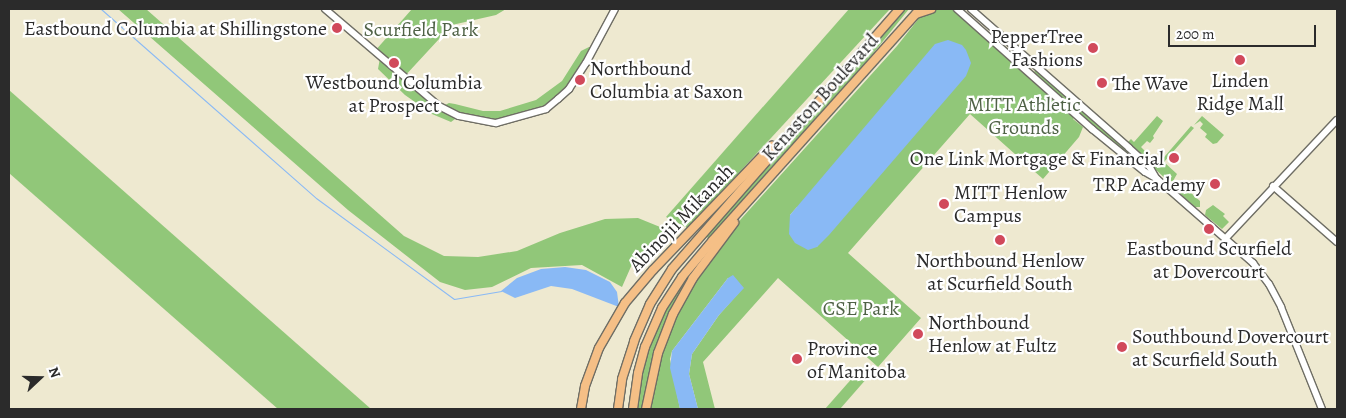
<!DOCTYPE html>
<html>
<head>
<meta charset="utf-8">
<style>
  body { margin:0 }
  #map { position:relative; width:1346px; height:418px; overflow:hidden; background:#eee9d0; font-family:Alegreya,serif }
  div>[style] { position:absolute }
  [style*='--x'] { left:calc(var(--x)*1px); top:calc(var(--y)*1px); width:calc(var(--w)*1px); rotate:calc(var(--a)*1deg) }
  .green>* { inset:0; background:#91c779 }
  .water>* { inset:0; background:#89b9f5 }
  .stream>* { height:1px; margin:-0.5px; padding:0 0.5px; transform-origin:0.5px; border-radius:0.5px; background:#89b9f5 }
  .roads { filter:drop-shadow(1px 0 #6f6e65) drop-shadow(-1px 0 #6f6e65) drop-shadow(0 1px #6f6e65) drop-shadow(0 -1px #6f6e65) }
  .tertiary>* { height:6px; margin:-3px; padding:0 3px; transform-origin:3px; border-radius:3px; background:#fff }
  .primary>* { height:8px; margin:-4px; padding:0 4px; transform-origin:4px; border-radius:4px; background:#f5bf86 }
  .dots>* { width:14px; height:14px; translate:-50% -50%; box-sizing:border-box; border:2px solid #fff; border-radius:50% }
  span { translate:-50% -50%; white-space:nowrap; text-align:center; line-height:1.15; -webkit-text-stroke:4.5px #fff; paint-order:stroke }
  .poi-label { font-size:20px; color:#2b2b2b }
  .right { translate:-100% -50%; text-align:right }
  .left { translate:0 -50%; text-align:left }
  .park-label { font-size:20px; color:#4f6246 }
  .street-label { font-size:20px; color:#2b2b2b }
  .frame { position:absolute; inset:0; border:10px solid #2b2b2b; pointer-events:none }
  .north { position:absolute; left:15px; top:353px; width:50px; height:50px; -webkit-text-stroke:4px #fff; paint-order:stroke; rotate:69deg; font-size:14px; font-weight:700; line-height:20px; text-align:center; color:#2b2b2b }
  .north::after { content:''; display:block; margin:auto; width:18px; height:22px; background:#2b2b2b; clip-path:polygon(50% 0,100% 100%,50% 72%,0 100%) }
  .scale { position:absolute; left:1168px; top:25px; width:148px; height:22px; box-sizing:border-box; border:2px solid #2b2b2b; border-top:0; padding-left:6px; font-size:15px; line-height:18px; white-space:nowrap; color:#2b2b2b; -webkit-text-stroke:4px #fff; paint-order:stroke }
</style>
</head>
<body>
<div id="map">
  <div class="green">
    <div style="clip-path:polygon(118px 9px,146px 9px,404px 236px,444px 256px,478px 257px,517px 251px,560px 233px,605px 219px,638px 218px,665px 229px,633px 262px,622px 287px,582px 265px,531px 268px,492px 287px,465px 290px,440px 282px,348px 210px)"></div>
    <div style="clip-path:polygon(412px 9px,506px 9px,496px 15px,452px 25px,403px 78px,439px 108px,449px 103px,455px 104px,483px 111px,500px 111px,536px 100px,562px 81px,581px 51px,589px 47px,594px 47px,569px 89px,546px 109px,496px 123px,459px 116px,451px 122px,432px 114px,405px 95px,378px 69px,380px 58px,374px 52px)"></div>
    <div style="clip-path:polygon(849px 9px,890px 9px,688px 228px,666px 217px)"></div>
    <div style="clip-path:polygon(905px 9px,909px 9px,846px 87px,712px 239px,703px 236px)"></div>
    <div style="clip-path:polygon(evenodd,931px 9px,955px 9px,1032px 75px,1037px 68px,1129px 148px,1157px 179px,1075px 116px,1073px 119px,1083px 127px,1079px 137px,1043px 179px,970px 114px,848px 253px,921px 318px,878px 367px,778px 278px,703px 362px,715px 409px,698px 409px,689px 374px,692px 354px,719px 315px,743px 288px,728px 278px,672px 351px,670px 359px,680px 409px,649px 409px,654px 380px,669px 331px,691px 286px,741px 219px,897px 46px,920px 17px,931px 9px,797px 207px,818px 247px,790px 215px,797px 207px)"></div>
    <div style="clip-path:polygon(9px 90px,371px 409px,278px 409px,9px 173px)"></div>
    <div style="clip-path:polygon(1157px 116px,1163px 121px,1153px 136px,1154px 138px,1150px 143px,1147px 141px,1141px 147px,1151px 157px,1148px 162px,1128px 142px,1131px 139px,1134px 142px)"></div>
    <div style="clip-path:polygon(1202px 116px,1224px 135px,1217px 143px,1213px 144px,1205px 137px,1207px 134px,1200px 128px,1203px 124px,1200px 121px,1194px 125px)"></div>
    <div style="clip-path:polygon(1191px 126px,1194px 128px,1164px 162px,1177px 174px,1173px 181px,1168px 181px,1154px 168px,1154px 165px,1159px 163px)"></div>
    <div style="clip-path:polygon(1181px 184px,1200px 201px,1200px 207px,1195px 207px,1178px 192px)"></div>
    <div style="clip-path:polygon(1213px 205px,1225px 214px,1223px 216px,1229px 222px,1222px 229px,1205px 215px,1206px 210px)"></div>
    <div style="clip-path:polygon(702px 259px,692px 273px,653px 359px,643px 409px,636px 409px,645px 358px,656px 326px,678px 287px)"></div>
    <div style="clip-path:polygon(862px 367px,869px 374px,868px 377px,840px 409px,825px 409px)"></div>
  </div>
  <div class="water">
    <div style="clip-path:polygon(948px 40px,962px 45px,966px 50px,971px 63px,966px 76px,829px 235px,817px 247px,808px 250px,795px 243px,789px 234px,790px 215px,935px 44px)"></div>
    <div style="clip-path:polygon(565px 267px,586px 270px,610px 282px,617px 292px,619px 307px,572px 289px,551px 286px,515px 298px,501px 291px,517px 278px,541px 269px)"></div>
    <div style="clip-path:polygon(733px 275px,744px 288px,719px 315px,692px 354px,689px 374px,698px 409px,680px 409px,670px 368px,672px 351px,728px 278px)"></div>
  </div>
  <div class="stream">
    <div style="--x:101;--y:9;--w:286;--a:41.3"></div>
    <div style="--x:316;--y:198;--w:171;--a:36.2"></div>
    <div style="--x:454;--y:299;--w:48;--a:-9.7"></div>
  </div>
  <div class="roads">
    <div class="tertiary">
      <div style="--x:325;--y:9;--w:150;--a:40.4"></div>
      <div style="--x:439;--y:106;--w:22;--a:27"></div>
      <div style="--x:459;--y:116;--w:38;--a:11"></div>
      <div style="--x:496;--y:123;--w:52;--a:-15.6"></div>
      <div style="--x:546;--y:109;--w:16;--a:-40"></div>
      <div style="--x:558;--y:99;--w:15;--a:-42"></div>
      <div style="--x:569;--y:89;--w:31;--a:-57"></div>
      <div style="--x:586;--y:63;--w:61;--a:-61.8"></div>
      <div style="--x:957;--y:9;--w:181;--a:41.6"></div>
      <div style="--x:1092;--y:129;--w:68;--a:39.1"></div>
      <div style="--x:1145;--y:172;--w:14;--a:30"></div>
      <div style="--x:1157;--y:179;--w:128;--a:41.2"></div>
      <div style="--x:1253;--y:263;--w:26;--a:53"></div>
      <div style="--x:1269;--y:284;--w:26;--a:62"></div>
      <div style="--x:1281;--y:307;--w:110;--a:68.1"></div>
      <div style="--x:971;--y:9;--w:210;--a:41.3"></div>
      <div style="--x:1129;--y:148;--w:27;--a:42"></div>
      <div style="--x:1149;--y:166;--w:14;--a:60"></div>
      <div style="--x:1273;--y:186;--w:85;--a:41.2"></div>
      <div style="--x:1226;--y:238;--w:162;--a:-46.8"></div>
    </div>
    <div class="primary">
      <div style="--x:916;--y:14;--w:16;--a:-18"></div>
      <div style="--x:581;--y:409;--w:23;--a:-80"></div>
      <div style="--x:585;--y:386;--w:40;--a:-69.8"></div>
      <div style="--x:599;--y:348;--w:52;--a:-60"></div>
      <div style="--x:625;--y:303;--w:43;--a:-49.7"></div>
      <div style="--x:653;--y:270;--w:172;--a:-46.2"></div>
      <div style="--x:618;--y:409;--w:30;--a:-82"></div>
      <div style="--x:622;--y:379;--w:40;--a:-72"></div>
      <div style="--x:634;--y:341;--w:40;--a:-66.6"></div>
      <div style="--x:650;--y:304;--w:41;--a:-57.8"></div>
      <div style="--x:672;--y:269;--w:346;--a:-48.8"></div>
      <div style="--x:633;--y:409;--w:36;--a:-82"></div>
      <div style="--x:638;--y:373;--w:27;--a:-75"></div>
      <div style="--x:645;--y:347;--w:43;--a:-66.4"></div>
      <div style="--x:662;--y:308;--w:37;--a:-57"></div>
      <div style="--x:682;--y:277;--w:48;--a:-50"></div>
      <div style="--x:713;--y:240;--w:310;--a:-48.1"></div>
      <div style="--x:646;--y:409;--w:57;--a:-77.9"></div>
      <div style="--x:658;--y:353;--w:42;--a:-69"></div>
      <div style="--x:673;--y:314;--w:41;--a:-60.9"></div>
      <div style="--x:693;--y:278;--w:69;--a:-53.3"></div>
    </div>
  </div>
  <div class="dots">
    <div style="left:337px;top:28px;background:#d1495b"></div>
    <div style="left:1093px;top:48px;background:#d1495b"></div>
    <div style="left:1240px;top:60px;background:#d1495b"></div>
    <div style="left:394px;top:63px;background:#d1495b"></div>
    <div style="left:580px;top:80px;background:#d1495b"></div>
    <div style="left:1102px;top:83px;background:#d1495b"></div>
    <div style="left:1174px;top:158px;background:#d1495b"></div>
    <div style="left:1215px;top:184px;background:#d1495b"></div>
    <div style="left:944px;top:204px;background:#d1495b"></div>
    <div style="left:1209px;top:229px;background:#d1495b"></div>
    <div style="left:1000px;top:240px;background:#d1495b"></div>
    <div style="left:918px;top:334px;background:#d1495b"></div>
    <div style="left:1122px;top:347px;background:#d1495b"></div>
    <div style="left:797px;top:359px;background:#d1495b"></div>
  </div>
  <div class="poi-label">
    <span class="right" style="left:327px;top:28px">Eastbound Columbia at Shillingstone</span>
    <span class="right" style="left:1083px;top:48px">PepperTree<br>Fashions</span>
    <span class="left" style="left:590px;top:80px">Northbound<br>Columbia at Saxon</span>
    <span style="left:1240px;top:92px">Linden<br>Ridge Mall</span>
    <span style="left:394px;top:94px">Westbound Columbia<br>at Prospect</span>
    <span class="left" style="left:1112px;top:83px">The Wave</span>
    <span class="right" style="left:1164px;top:158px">One Link Mortgage &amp; Financial</span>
    <span class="right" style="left:1205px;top:184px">TRP Academy</span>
    <span class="left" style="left:954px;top:204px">MITT Henlow<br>Campus</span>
    <span style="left:1209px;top:260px">Eastbound Scurfield<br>at Dovercourt</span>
    <span style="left:1000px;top:272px">Northbound Henlow<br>at Scurfield South</span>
    <span class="left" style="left:928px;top:334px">Northbound<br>Henlow at Fultz</span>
    <span class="left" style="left:1132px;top:348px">Southbound Dovercourt<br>at Scurfield South</span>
    <span class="left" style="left:807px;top:360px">Province<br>of Manitoba</span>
  </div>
  <div class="park-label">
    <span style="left:421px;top:29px">Scurfield Park</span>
    <span style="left:1024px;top:116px">MITT Athletic<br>Grounds</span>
    <span style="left:861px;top:308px">CSE Park</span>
  </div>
  <div class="street-label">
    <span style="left:820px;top:97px;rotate:-48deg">Kenaston Boulevard</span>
    <span style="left:681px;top:218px;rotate:-46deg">Abinojii Mikanah</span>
  </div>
  <div class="frame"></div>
  <div class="north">N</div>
  <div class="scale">200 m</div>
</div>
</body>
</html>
